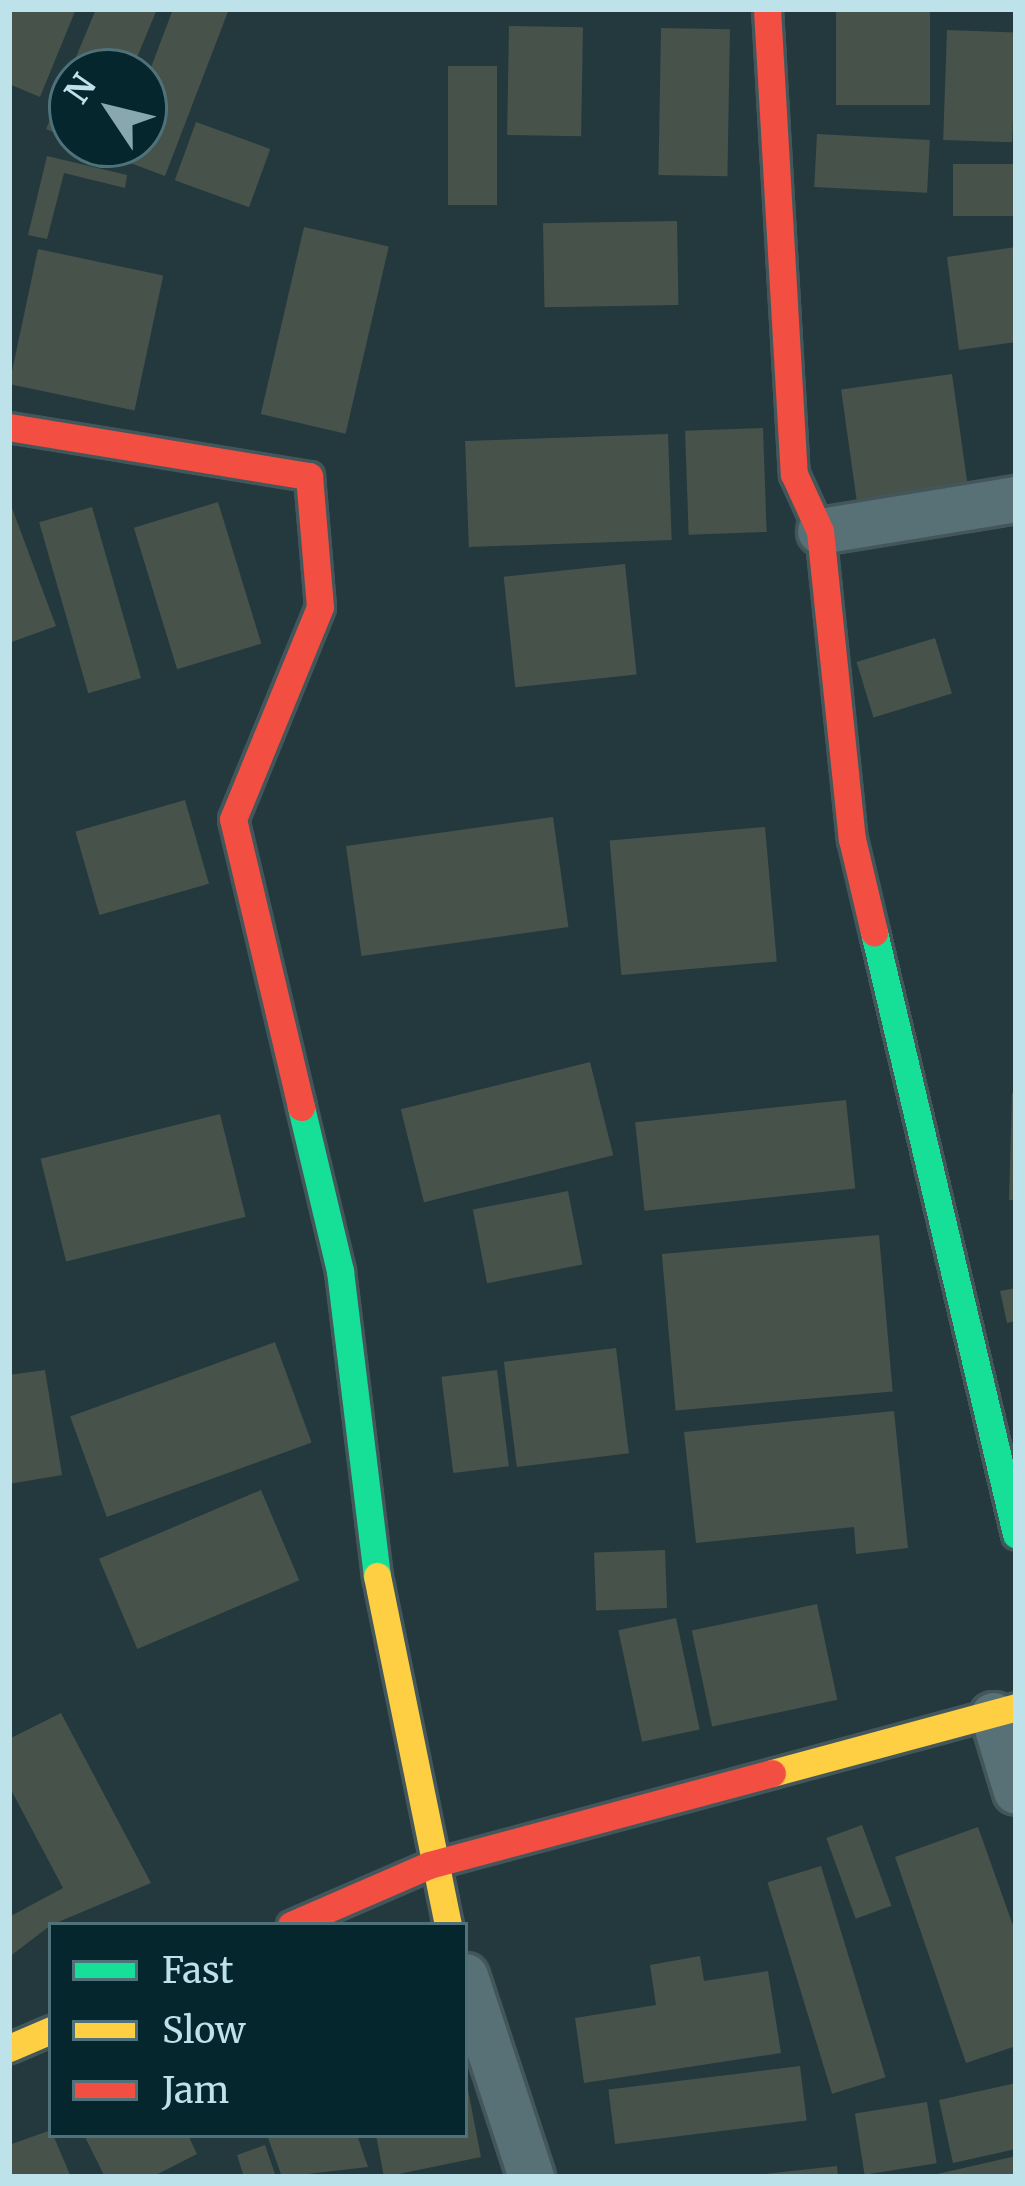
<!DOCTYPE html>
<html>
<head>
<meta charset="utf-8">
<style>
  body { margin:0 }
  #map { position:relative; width:1025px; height:2186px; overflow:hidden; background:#23393e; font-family:Merriweather,serif }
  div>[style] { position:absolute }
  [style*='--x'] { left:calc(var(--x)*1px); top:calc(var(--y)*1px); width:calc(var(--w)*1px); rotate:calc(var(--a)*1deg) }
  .building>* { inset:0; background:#47524a; transform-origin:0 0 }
  .roads { filter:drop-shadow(3px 0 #43575b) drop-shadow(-3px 0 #43575b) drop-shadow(0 3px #43575b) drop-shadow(0 -3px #43575b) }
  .street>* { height:45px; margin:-22.5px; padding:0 22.5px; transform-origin:22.5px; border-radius:22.5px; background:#587176 }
  .fast>* { height:27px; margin:-13.5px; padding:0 13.5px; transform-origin:13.5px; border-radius:13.5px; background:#16e098 }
  .slow>* { height:27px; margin:-13.5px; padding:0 13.5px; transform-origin:13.5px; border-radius:13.5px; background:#ffcf43 }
  .jam>* { height:27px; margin:-13.5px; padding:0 13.5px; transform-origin:13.5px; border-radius:13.5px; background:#f24e42 }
  span { translate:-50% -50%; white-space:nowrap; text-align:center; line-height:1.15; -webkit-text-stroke:10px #05262d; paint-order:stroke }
  .frame { position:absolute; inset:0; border:12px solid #bee2ea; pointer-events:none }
  .legend { position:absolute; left:48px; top:1922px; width:420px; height:216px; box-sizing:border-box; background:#05262d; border:3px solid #4f7179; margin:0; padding:15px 21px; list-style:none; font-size:36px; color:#bee2ea }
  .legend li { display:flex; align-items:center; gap:24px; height:60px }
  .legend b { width:60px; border:3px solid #4f7179 }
  .north { position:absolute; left:48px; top:48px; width:120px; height:120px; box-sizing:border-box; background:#05262d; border:3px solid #4f7179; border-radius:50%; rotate:305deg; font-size:33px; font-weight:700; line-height:48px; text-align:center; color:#bee2ea }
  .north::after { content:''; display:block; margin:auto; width:42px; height:54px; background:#88a7ae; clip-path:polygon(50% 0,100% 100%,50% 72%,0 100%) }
</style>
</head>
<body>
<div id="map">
  <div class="building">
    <div style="clip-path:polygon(9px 9px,76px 9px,40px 97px,9px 84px)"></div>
    <div style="clip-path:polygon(96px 9px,157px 9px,131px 72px,72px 72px,72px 140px,46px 129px)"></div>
    <div style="clip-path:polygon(173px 9px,229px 9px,165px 176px,117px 158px,122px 144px,144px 144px,144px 86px)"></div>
    <div style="left:836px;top:9px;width:94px;height:96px"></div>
    <div style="left:509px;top:26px;width:74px;height:109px;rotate:1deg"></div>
    <div style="left:661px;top:28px;width:69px;height:147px;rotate:1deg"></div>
    <div style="left:947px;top:30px;width:69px;height:110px;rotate:2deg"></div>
    <div style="left:497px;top:66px;width:139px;height:49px;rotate:90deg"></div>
    <div style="left:196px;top:122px;width:79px;height:62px;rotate:20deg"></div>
    <div style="left:817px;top:134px;width:113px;height:53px;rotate:3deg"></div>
    <div style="clip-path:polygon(47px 156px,127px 175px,125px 188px,64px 173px,47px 239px,28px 235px)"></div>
    <div style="left:1016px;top:164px;width:52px;height:63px;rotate:90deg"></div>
    <div style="left:677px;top:221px;width:84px;height:134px;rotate:89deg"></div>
    <div style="left:304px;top:227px;width:87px;height:192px;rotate:13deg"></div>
    <div style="clip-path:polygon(1016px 247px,1016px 342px,959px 350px,947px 257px)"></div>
    <div style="left:38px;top:249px;width:128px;height:138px;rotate:12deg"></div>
    <div style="left:952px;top:374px;width:111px;height:112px;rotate:82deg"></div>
    <div style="left:763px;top:428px;width:104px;height:78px;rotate:88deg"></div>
    <div style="left:668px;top:434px;width:106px;height:203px;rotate:88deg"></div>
    <div style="clip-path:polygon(9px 500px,56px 626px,9px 643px)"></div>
    <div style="left:218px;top:502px;width:148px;height:88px;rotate:73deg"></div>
    <div style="left:92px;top:507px;width:178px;height:55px;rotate:74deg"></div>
    <div style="left:625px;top:564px;width:111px;height:122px;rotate:84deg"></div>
    <div style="left:935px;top:638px;width:58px;height:82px;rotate:73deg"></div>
    <div style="left:185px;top:800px;width:87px;height:114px;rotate:74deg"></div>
    <div style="left:553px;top:817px;width:111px;height:209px;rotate:82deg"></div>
    <div style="left:765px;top:827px;width:135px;height:156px;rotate:85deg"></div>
    <div style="left:590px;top:1062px;width:96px;height:195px;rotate:76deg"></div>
    <div style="clip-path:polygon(1012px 1093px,1016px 1093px,1016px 1200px,1009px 1200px)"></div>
    <div style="left:846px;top:1100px;width:89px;height:212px;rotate:84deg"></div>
    <div style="left:220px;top:1114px;width:106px;height:185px;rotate:76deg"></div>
    <div style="left:568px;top:1191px;width:75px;height:97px;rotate:79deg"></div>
    <div style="left:879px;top:1235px;width:157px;height:218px;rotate:85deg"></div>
    <div style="clip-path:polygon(1016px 1288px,1016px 1321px,1007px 1323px,1000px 1291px)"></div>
    <div style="left:275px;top:1342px;width:107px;height:218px;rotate:70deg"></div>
    <div style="left:616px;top:1348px;width:106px;height:113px;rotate:83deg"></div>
    <div style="clip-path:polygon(45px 1370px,62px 1475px,9px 1484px,9px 1375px)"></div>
    <div style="left:497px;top:1370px;width:97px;height:56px;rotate:83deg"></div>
    <div style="clip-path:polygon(894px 1411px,908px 1548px,856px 1554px,854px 1527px,696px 1543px,684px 1432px)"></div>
    <div style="left:261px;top:1490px;width:98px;height:176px;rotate:67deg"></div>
    <div style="left:665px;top:1550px;width:58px;height:71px;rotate:88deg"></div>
    <div style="left:817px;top:1604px;width:98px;height:128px;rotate:78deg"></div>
    <div style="left:676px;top:1618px;width:114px;height:59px;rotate:78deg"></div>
    <div style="clip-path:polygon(61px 1713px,151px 1883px,51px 1925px,9px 1957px,9px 1917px,63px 1888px,9px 1786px,9px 1739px)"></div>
    <div style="left:862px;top:1825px;width:86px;height:38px;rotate:70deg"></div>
    <div style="clip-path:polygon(978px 1827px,1016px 1934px,1016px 2046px,966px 2063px,895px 1857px)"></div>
    <div style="left:821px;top:1866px;width:221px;height:56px;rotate:73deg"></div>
    <div style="clip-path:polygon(700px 1956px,704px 1981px,768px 1971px,781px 2053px,584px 2083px,575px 2018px,656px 2005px,650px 1965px)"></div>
    <div style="left:800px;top:2066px;width:55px;height:193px;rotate:83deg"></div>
    <div style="clip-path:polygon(1016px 2083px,1016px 2149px,953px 2163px,939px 2100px)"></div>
    <div style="clip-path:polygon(467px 2085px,481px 2157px,384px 2177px,376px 2135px,465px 2135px)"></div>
    <div style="left:927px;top:2102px;width:62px;height:73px;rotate:81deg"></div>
    <div style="clip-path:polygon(51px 2130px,71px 2177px,9px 2177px,9px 2145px)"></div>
    <div style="clip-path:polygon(84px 2135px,188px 2135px,197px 2154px,152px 2177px,105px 2177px)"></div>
    <div style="clip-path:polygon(267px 2135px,357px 2135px,368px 2167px,282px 2177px)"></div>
    <div style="clip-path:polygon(265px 2145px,276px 2177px,244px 2177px,237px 2155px)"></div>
    <div style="clip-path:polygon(1016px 2156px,1016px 2177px,933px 2177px,933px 2175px)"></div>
    <div style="clip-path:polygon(837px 2166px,838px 2177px,765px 2177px,765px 2174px)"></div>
  </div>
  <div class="roads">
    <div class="street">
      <div style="--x:820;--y:531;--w:199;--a:-9.3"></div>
      <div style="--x:993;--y:1715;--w:79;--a:73.2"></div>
      <div style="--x:465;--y:1976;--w:212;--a:71.8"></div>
    </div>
    <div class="fast">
      <div style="--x:874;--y:932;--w:619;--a:76.73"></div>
      <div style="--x:301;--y:1107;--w:169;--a:76.6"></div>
      <div style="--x:340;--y:1271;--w:307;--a:83.1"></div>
    </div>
    <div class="slow">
      <div style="--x:377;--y:1576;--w:356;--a:78.5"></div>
      <div style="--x:772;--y:1773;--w:253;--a:-15.1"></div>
      <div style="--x:9;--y:2048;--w:46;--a:-23.2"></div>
    </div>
    <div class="jam">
      <div style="--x:767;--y:9;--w:466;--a:86.7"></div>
      <div style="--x:794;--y:474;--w:63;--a:65.5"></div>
      <div style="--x:820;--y:531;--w:310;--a:84.1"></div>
      <div style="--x:852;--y:839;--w:96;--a:76.7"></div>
      <div style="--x:9;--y:427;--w:304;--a:9.3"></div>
      <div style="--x:309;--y:476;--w:131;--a:85.2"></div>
      <div style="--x:320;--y:607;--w:229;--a:112.3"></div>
      <div style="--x:233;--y:819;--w:296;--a:76.7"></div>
      <div style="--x:291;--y:1925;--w:150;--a:-23.5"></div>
      <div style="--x:429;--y:1865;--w:355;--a:-15"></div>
    </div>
  </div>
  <div class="frame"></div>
  <ul class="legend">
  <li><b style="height:15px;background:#16e098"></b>Fast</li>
  <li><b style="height:15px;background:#ffcf43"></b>Slow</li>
  <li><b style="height:15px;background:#f24e42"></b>Jam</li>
  </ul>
  <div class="north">N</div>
</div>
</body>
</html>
